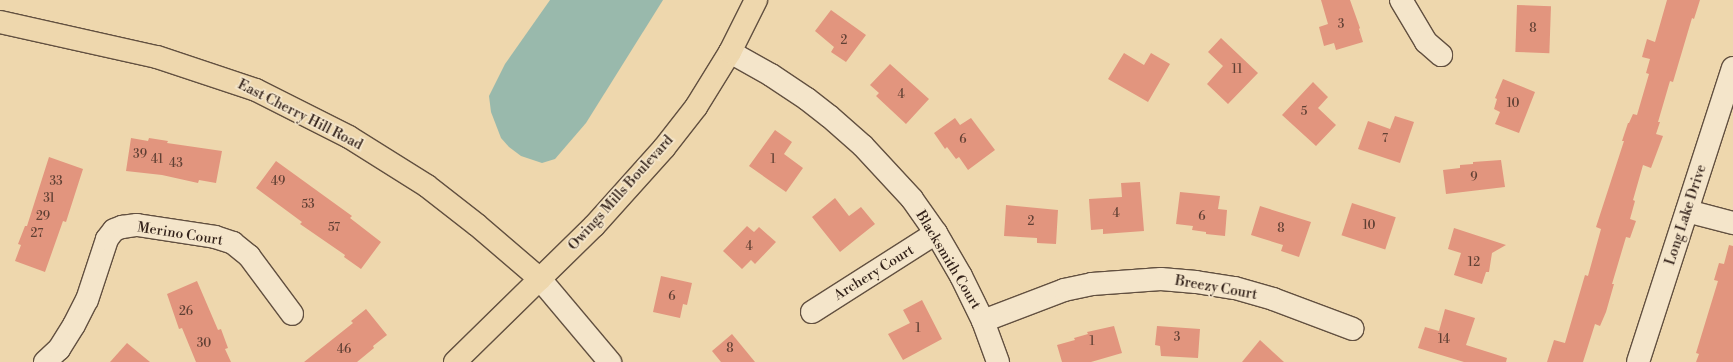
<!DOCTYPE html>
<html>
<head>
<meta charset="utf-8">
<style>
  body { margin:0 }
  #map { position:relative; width:1733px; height:362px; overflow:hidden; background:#eed7ad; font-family:"Libre Bodoni",serif }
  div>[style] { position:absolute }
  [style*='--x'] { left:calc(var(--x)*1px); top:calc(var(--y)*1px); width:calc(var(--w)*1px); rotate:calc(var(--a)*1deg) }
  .water>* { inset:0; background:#99b9ac }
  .building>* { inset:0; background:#e2957e; transform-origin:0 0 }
  .roads { filter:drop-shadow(1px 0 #625040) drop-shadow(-1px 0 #625040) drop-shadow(0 1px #625040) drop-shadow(0 -1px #625040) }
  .minor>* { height:22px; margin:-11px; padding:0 11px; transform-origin:11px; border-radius:11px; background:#f4e5ca }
  .major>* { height:22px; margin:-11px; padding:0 11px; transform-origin:11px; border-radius:11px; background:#eed7ad }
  span { translate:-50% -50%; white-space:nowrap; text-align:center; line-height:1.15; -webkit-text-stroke:3.5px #f4e5ca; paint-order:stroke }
  .number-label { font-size:12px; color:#604034 }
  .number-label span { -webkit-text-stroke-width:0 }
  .street-label { font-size:14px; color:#34231b }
</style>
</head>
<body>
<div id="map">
  <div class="water">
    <div style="clip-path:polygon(550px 0,663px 0,586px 123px,555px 159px,542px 163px,521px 156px,509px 147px,501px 138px,491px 112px,489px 96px,505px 64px)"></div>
  </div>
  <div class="building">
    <div style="clip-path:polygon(1321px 0,1350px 0,1360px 28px,1359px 29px,1363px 42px,1336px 50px,1334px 43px,1324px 46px,1319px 27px,1328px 24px)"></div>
    <div style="clip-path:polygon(1667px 0,1700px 0,1694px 19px,1692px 18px,1673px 82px,1670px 81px,1658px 122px,1660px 122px,1656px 134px,1663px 136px,1651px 168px,1643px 165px,1633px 200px,1635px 201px,1630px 219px,1636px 221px,1630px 238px,1626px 237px,1612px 284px,1614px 284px,1606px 312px,1600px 326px,1595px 324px,1583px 362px,1547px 362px,1554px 340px,1565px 343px,1585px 275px,1588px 276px,1601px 229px,1596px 227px,1624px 141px,1622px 141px,1628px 123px,1629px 123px,1633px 114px,1637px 115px,1649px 74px,1646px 73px,1650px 59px,1642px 57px,1647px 39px,1655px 42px)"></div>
    <div style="left:1517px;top:5px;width:34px;height:47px;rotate:2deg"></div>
    <div style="clip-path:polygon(831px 10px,866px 35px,846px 62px,831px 52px,834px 47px,815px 31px)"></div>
    <div style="clip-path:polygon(1221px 38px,1258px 73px,1228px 104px,1207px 84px,1223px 66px,1208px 52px)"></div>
    <div style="clip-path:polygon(1124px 53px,1144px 65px,1151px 53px,1170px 64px,1148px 102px,1108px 79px)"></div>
    <div style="clip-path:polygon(890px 64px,929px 99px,906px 124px,876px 96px,879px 93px,870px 85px)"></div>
    <div style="clip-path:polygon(1503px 79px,1535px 92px,1519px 133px,1495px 124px,1500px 112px,1494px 109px,1497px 99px,1495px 98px)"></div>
    <div style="clip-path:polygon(1313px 82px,1328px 97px,1318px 108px,1336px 125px,1316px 146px,1282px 115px)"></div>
    <div style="clip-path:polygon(1395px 116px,1414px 122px,1400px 163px,1358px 149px,1368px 121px,1390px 129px)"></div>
    <div style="clip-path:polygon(955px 118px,960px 125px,971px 118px,995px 150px,968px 170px,959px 157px,956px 159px,947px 147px,945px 149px,934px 133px)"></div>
    <div style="clip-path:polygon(775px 130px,792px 142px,784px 154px,803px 168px,786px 192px,749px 166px)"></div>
    <div style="clip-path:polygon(131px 138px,148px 141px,149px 138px,168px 141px,167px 143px,222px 151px,216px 183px,199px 180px,198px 183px,162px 175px,126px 171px)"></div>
    <div style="clip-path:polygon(49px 157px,83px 169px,66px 222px,63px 221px,45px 272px,15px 261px,21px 245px,18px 244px,25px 226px,27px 226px)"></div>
    <div style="clip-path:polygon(1501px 160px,1505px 187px,1446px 194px,1443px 170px,1460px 168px,1460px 165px,1473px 164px,1473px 162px)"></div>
    <div style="clip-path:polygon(276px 161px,352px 216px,350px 218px,381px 242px,361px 269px,344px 257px,345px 255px,300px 224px,302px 222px,256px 188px)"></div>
    <div style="clip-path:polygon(1140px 182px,1144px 231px,1103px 234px,1103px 229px,1091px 230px,1089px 199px,1122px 197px,1121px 183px)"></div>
    <div style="clip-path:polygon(1180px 192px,1220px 196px,1218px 209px,1227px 210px,1225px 236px,1206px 234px,1206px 232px,1192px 230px,1193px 226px,1176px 224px)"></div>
    <div style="clip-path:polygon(835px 198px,849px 216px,861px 207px,875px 224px,840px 252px,812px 217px)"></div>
    <div style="left:1352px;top:203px;width:46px;height:34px;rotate:18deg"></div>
    <div style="clip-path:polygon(1006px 205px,1058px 210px,1056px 244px,1037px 243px,1037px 238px,1004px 236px)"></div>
    <div style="clip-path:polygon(1260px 206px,1311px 222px,1299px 257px,1281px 251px,1283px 245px,1251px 235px)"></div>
    <div style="clip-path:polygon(747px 226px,754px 232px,759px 227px,776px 242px,755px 264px,751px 260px,742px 269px,723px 251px)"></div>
    <div style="clip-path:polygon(1454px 228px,1506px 245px,1492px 253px,1489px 272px,1486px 272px,1482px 284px,1454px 275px,1461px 253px,1448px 249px)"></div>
    <div style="clip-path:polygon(1729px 245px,1733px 246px,1733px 362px,1696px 362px,1699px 354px,1696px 353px,1718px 281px,1714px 280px,1719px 263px,1724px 264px)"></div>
    <div style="clip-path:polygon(661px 276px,692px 283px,687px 305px,683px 304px,680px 318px,653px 312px)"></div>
    <div style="clip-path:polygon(197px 281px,218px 330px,221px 329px,228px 348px,225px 349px,231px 362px,196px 362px,182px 328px,179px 329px,167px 294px)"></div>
    <div style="clip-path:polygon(922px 300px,942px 339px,903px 360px,888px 334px,910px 323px,903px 310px)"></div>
    <div style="clip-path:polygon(366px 309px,387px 335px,373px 346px,374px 348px,357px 362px,304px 362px,353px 323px,351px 321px)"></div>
    <div style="clip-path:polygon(1445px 309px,1475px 318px,1466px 345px,1507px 358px,1506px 362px,1464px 362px,1418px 348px,1425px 327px,1439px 331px)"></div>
    <div style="clip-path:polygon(1114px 326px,1122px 353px,1091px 362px,1062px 362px,1057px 345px,1075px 340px,1074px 338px,1088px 334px,1087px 332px)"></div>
    <div style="clip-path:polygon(1157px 326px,1200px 329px,1198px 358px,1161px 356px,1160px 346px,1155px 345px)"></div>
    <div style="clip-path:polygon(732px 334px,755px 362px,721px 362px,712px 351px)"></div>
    <div style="clip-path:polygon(1260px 340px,1284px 362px,1242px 362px)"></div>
    <div style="clip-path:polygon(127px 343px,150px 362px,110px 362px)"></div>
  </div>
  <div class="roads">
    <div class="minor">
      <div style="--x:1401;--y:0;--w:49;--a:59.2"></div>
      <div style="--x:1426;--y:42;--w:20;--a:41"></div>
      <div style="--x:730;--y:52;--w:47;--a:29.3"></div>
      <div style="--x:771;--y:75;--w:43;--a:33.7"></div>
      <div style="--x:807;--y:99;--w:28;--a:38"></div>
      <div style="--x:829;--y:116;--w:45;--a:41.4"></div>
      <div style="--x:863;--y:146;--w:72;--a:47.2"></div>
      <div style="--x:912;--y:199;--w:42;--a:54.8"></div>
      <div style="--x:936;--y:233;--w:50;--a:59.8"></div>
      <div style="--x:961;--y:276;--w:50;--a:63.9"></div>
      <div style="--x:983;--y:321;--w:44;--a:69.9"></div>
      <div style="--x:1687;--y:211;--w:48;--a:14.6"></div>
      <div style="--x:540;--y:279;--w:109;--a:49.9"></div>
      <div style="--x:812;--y:312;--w:147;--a:-32.5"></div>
      <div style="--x:983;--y:321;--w:87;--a:-20.9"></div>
      <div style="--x:1064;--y:290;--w:29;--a:-12"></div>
      <div style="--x:1092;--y:284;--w:69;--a:-4.1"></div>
      <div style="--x:1161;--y:279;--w:35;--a:5"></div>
      <div style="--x:1196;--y:282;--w:39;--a:9"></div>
      <div style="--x:1235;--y:288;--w:40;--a:16"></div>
      <div style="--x:1273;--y:299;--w:85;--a:20.6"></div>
      <div style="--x:45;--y:362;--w:19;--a:-43"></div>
      <div style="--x:59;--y:349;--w:28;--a:-58"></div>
      <div style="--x:74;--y:325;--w:28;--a:-63"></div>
      <div style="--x:87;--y:300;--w:64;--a:-71.8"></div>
      <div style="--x:107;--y:239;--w:11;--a:-52"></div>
      <div style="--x:114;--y:230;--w:9;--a:-21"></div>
      <div style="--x:122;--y:227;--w:15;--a:-8"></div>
      <div style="--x:137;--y:225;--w:79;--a:8.7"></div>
      <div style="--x:215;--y:237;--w:19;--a:18"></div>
      <div style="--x:233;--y:243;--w:21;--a:39"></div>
      <div style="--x:249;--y:256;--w:72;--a:53.4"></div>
      <div style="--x:1638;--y:362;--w:309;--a:-72.1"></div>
    </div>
    <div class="major">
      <div style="--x:0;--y:22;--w:161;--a:12.6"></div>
      <div style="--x:157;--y:57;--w:104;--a:18.4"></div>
      <div style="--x:256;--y:90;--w:104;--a:26.8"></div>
      <div style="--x:349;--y:137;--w:92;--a:32.1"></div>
      <div style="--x:427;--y:186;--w:63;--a:38"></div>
      <div style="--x:477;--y:225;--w:83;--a:40.6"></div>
      <div style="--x:455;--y:362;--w:194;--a:-44.4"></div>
      <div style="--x:594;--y:226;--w:105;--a:-48.1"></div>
      <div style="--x:664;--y:148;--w:52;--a:-52"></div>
      <div style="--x:696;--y:107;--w:65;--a:-58.3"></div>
      <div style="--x:730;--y:52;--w:58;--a:-63.4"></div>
    </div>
  </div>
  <div class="number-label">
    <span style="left:1341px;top:25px">3</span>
    <span style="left:1533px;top:29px">8</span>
    <span style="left:844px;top:41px">2</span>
    <span style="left:1237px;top:70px">11</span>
    <span style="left:901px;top:95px">4</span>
    <span style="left:1513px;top:104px">10</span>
    <span style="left:1304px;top:112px">5</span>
    <span style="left:1385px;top:139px">7</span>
    <span style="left:963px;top:140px">6</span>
    <span style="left:140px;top:155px">39</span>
    <span style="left:157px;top:160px">41</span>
    <span style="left:773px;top:160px">1</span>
    <span style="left:176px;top:164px">43</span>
    <span style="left:1474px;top:178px">9</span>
    <span style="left:56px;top:182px">33</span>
    <span style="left:278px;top:182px">49</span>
    <span style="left:49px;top:199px">31</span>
    <span style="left:308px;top:205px">53</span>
    <span style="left:1116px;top:214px">4</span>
    <span style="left:43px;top:217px">29</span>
    <span style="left:1202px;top:217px">6</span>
    <span style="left:1031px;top:222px">2</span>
    <span style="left:1369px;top:226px">10</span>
    <span style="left:334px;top:228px">57</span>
    <span style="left:1281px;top:229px">8</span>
    <span style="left:37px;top:234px">27</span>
    <span style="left:749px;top:247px">4</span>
    <span style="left:1474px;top:263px">12</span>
    <span style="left:672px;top:297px">6</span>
    <span style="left:186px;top:312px">26</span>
    <span style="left:918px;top:329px">1</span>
    <span style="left:1177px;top:338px">3</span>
    <span style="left:1444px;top:340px">14</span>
    <span style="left:1092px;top:342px">1</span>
    <span style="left:204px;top:344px">30</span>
    <span style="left:730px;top:349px">8</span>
    <span style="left:344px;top:350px">46</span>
  </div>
  <div class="street-label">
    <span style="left:300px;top:115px;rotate:27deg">East Cherry Hill Road</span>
    <span style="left:621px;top:193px;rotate:-48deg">Owings Mills Boulevard</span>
    <span style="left:1686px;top:215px;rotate:-72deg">Long Lake Drive</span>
    <span style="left:180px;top:234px;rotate:9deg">Merino Court</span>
    <span style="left:948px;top:260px;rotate:59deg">Blacksmith Court</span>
    <span style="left:874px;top:273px;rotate:-32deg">Archery Court</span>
    <span style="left:1216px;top:288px;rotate:10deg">Breezy Court</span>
  </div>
</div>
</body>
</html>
